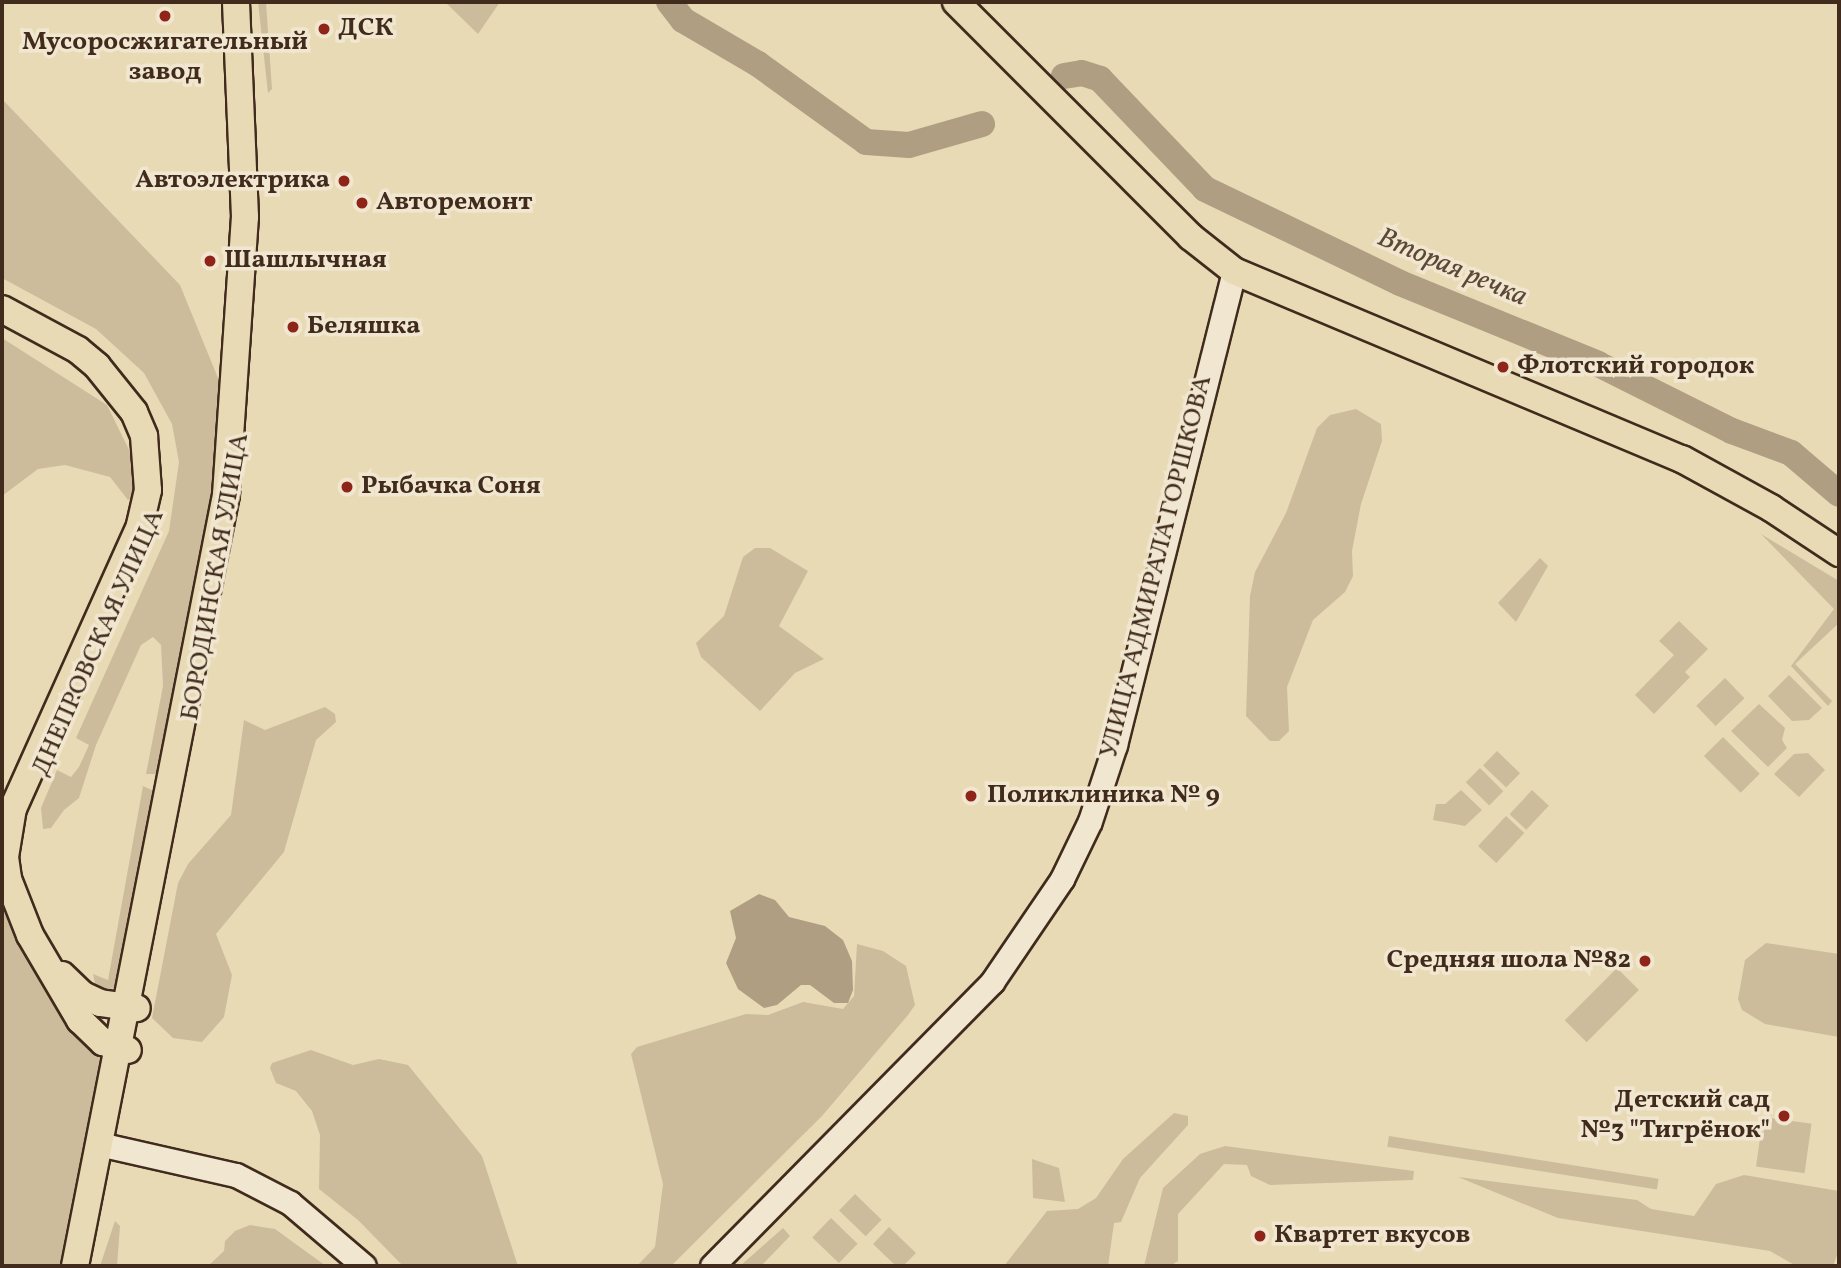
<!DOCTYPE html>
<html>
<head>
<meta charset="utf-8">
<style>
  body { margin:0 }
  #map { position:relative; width:1841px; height:1268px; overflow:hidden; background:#e9dab6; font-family:Vollkorn,serif }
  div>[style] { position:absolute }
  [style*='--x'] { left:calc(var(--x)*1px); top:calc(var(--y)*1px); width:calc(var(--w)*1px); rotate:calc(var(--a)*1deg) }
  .green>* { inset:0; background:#ccbc9c; transform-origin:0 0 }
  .water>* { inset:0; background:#b09e82 }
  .river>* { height:26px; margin:-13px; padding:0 13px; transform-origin:13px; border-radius:13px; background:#b09e82 }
  .roads { filter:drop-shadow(2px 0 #402b1c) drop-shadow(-2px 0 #402b1c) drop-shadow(0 2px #402b1c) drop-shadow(0 -2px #402b1c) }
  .secondary>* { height:23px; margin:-11.5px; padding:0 11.5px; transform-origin:11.5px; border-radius:11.5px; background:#f1e7d0 }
  .primary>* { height:26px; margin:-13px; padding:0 13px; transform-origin:13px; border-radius:13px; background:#e9dab6 }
  .dots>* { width:19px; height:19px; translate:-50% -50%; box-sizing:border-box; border:4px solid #f1e7d0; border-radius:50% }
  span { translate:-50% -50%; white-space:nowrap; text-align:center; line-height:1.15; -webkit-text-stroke:7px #f1e7d0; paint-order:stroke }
  .poi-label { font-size:26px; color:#402b1c; font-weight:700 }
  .left { translate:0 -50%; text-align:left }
  .right { translate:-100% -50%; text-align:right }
  .street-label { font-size:26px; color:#402b1c }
  .water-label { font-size:28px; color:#5c4836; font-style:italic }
  .frame { position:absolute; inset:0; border:4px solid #402b1c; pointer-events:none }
</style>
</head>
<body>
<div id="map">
  <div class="green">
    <div style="clip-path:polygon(258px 2px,266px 2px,272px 89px,268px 93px)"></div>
    <div style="clip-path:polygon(445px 2px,500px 2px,478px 34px)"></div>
    <div style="clip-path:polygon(2px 99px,180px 285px,220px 383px,223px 418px,214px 499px,162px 774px,146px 774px,163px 686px,161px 645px,153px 637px,141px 645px,96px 745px,79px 798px,64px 810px,51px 828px,43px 829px,41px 808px,57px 770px,71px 777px,79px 767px,89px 745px,76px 738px,169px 531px,179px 462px,172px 424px,144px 373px,96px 329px,2px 278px)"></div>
    <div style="clip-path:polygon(2px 338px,107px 405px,134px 460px,132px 498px,128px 500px,110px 477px,65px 465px,38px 469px,2px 496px)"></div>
    <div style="clip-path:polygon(1356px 409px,1381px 424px,1382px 441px,1361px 504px,1352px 551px,1353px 576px,1345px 592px,1313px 620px,1287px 687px,1289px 731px,1279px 741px,1270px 741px,1246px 716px,1250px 596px,1255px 572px,1286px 513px,1317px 428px,1330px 415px)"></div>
    <div style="clip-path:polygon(1761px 534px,1839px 581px,1839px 623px,1795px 664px,1832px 701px,1828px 706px,1791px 666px,1834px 609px)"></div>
    <div style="clip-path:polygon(770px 548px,808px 571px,779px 626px,824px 659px,795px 673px,760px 711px,701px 657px,696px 643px,724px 616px,743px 557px,755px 548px)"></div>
    <div style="clip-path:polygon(1540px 558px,1548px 566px,1516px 622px,1498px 603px)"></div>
    <div style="clip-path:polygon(1679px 621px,1708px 649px,1685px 672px,1690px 677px,1654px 714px,1635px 695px,1674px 655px,1659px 641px)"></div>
    <div style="clip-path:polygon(1789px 675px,1822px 708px,1809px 720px,1792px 721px,1768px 696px)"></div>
    <div style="left:1725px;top:678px;width:28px;height:40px;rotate:46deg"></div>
    <div style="clip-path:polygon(1759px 704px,1785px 728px,1782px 740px,1787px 748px,1768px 767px,1731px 731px)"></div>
    <div style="clip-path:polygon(325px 707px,335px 714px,336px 722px,316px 740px,284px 852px,216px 934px,232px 975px,224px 1017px,202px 1042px,173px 1038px,152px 1018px,178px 883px,188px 864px,231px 815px,244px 720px,265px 730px)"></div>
    <div style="left:1723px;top:737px;width:52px;height:27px;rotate:45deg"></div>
    <div style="left:1497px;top:751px;width:32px;height:20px;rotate:44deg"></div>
    <div style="clip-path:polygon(1808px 753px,1825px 770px,1799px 797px,1774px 774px,1794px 754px)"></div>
    <div style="left:1480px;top:768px;width:33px;height:20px;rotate:45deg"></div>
    <div style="clip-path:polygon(143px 786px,156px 792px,118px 987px,103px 991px,96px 988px,93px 974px,108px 980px)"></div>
    <div style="clip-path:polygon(1461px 790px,1482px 810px,1465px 826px,1433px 820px,1436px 804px,1445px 804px)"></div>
    <div style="left:1532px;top:790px;width:23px;height:33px;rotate:43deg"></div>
    <div style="left:1506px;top:816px;width:25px;height:41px;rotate:43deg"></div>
    <div style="clip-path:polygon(2px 910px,111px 1067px,65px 1266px,2px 1266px)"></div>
    <div style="clip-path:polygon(1766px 943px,1839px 954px,1839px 1037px,1765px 1024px,1742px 1010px,1738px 999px,1745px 960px)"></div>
    <div style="clip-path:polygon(857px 944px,883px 951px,906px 966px,915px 1005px,908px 1015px,822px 1116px,671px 1266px,637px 1266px,655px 1247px,663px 1184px,631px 1054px,637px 1047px,746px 1014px,768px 1015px,803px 1002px,843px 1009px,854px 996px)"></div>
    <div style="left:1617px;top:968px;width:31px;height:74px;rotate:45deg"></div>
    <div style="clip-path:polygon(311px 1050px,353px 1065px,379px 1059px,408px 1065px,482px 1156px,518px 1266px,403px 1266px,358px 1220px,319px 1189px,320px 1135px,312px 1111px,296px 1091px,276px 1083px,270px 1068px,272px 1063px)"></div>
    <div style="clip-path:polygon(1174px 1113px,1188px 1116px,1188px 1125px,1140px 1178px,1121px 1222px,1114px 1223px,1108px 1266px,1004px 1266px,1047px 1211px,1078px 1209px,1096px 1198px,1123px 1159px)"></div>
    <div style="left:1763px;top:1117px;width:49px;height:50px;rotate:8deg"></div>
    <div style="left:1389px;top:1136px;width:273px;height:11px;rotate:9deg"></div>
    <div style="clip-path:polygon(1225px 1146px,1414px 1171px,1413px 1180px,1270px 1185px,1251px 1176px,1247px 1165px,1224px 1164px,1178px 1214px,1178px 1261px,1170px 1266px,1144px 1266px,1163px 1188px,1200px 1154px)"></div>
    <div style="clip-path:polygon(1032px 1159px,1059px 1168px,1065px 1202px,1033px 1198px)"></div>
    <div style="clip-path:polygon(1744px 1175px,1839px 1191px,1839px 1250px,1833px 1266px,1796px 1266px,1770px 1251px,1558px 1218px,1458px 1177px,1637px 1200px,1651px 1209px,1694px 1216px,1716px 1184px)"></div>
    <div style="left:855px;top:1194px;width:37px;height:23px;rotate:44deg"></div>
    <div style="left:831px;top:1218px;width:37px;height:27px;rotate:44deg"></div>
    <div style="clip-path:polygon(115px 1221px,120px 1226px,117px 1266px,100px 1266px)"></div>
    <div style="clip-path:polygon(250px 1225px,275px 1229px,326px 1266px,208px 1266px,224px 1251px,225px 1241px,235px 1231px)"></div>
    <div style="clip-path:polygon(889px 1227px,916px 1253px,903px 1266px,896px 1266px,873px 1244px)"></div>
    <div style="clip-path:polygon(783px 1228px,790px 1236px,761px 1266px,740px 1266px)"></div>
  </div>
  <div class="water">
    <div style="clip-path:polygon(759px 894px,775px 900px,789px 917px,825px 926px,843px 940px,852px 961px,853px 990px,848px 1003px,834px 1003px,810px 985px,801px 985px,777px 1005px,764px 1008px,738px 989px,726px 963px,736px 938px,730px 911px)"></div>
  </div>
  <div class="river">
    <div style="--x:669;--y:2;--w:23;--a:52"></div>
    <div style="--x:683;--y:20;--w:87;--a:30.4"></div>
    <div style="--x:758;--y:64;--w:133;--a:35.8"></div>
    <div style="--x:866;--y:142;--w:43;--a:4"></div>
    <div style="--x:909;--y:145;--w:76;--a:-16"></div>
    <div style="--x:1064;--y:76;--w:18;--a:-9"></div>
    <div style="--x:1082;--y:73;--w:19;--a:18"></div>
    <div style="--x:1100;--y:79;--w:152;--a:46.3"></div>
    <div style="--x:1205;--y:189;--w:216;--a:25.7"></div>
    <div style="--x:1400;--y:283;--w:214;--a:22.2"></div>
    <div style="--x:1598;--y:364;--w:150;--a:26.6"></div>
    <div style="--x:1732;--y:431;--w:63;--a:20.4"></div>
    <div style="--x:1791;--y:453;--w:63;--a:40.5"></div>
  </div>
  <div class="roads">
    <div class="secondary">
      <div style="--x:99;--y:1144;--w:140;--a:12.8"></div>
      <div style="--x:236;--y:1175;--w:61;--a:27.4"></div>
      <div style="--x:290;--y:1203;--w:97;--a:40.4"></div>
      <div style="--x:712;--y:1266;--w:399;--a:-45.4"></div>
      <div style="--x:992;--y:982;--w:125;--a:-55.8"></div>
      <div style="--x:1062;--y:879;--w:64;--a:-64.2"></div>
      <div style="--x:1090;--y:821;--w:80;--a:-71.8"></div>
      <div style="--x:1115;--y:745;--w:489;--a:-75.9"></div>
    </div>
    <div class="primary">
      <div style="--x:956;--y:2;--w:332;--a:45"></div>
      <div style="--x:1191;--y:237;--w:55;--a:38.3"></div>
      <div style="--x:1234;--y:271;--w:486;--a:22.8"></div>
      <div style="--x:1682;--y:459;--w:102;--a:28.8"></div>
      <div style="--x:1771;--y:508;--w:82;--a:33.5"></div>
      <div style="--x:2;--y:309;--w:86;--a:28.3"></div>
      <div style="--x:78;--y:350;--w:25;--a:40"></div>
      <div style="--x:97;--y:366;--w:59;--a:51.2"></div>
      <div style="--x:134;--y:412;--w:26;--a:67"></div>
      <div style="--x:144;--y:436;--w:54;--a:85.8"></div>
      <div style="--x:148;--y:490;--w:37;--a:103"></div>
      <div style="--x:140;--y:526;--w:309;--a:114.2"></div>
      <div style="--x:13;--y:808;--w:50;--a:99.3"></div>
      <div style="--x:5;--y:857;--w:22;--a:82"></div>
      <div style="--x:8;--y:879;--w:60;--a:68.6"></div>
      <div style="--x:30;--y:935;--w:99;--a:59.5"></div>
      <div style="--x:80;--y:1020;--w:32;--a:44"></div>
      <div style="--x:103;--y:1042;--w:26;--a:18"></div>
      <div style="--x:62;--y:975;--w:29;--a:44"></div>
      <div style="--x:83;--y:995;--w:19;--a:25"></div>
      <div style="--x:100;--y:1003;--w:37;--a:8"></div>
      <div style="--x:75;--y:1266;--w:786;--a:-78.92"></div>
      <div style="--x:226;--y:495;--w:279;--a:-86.1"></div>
      <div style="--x:245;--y:217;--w:215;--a:-92.4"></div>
    </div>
  </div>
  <div class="dots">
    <div style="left:165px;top:16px;background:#8f2418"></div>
    <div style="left:324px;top:29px;background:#8f2418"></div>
    <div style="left:344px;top:181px;background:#8f2418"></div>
    <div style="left:362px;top:203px;background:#8f2418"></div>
    <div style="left:210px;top:261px;background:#8f2418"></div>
    <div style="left:293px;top:327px;background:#8f2418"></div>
    <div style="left:1503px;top:367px;background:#8f2418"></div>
    <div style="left:347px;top:487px;background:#8f2418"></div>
    <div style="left:971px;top:796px;background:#8f2418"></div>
    <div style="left:1645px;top:961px;background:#8f2418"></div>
    <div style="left:1784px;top:1116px;background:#8f2418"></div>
    <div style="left:1260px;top:1236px;background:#8f2418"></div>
  </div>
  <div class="poi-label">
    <span class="left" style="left:338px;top:29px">ДСК</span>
    <span style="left:165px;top:58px">Мусоросжигательный<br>завод</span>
    <span class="right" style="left:330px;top:181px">Автоэлектрика</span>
    <span class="left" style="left:376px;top:203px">Авторемонт</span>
    <span class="left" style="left:224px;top:261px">Шашлычная</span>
    <span class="left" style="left:307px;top:327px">Беляшка</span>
    <span class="left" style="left:1517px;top:367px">Флотский городок</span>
    <span class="left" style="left:361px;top:487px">Рыбачка Соня</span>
    <span class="left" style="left:987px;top:796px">Поликлиника № 9</span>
    <span class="right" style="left:1631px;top:961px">Средняя шола №82</span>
    <span class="right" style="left:1770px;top:1116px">Детский сад<br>№3 "Тигрёнок"</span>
    <span class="left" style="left:1274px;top:1236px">Квартет вкусов</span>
  </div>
  <div class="street-label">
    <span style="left:1157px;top:567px;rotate:-76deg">УЛИЦА АДМИРАЛА ГОРШКОВА</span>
    <span style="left:216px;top:577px;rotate:-80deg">БОРОДИНСКАЯ УЛИЦА</span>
    <span style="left:99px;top:643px;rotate:-66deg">ДНЕПРОВСКАЯ УЛИЦА</span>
  </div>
  <div class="water-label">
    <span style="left:1452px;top:268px;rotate:23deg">Вторая речка</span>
  </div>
  <div class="frame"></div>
</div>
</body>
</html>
